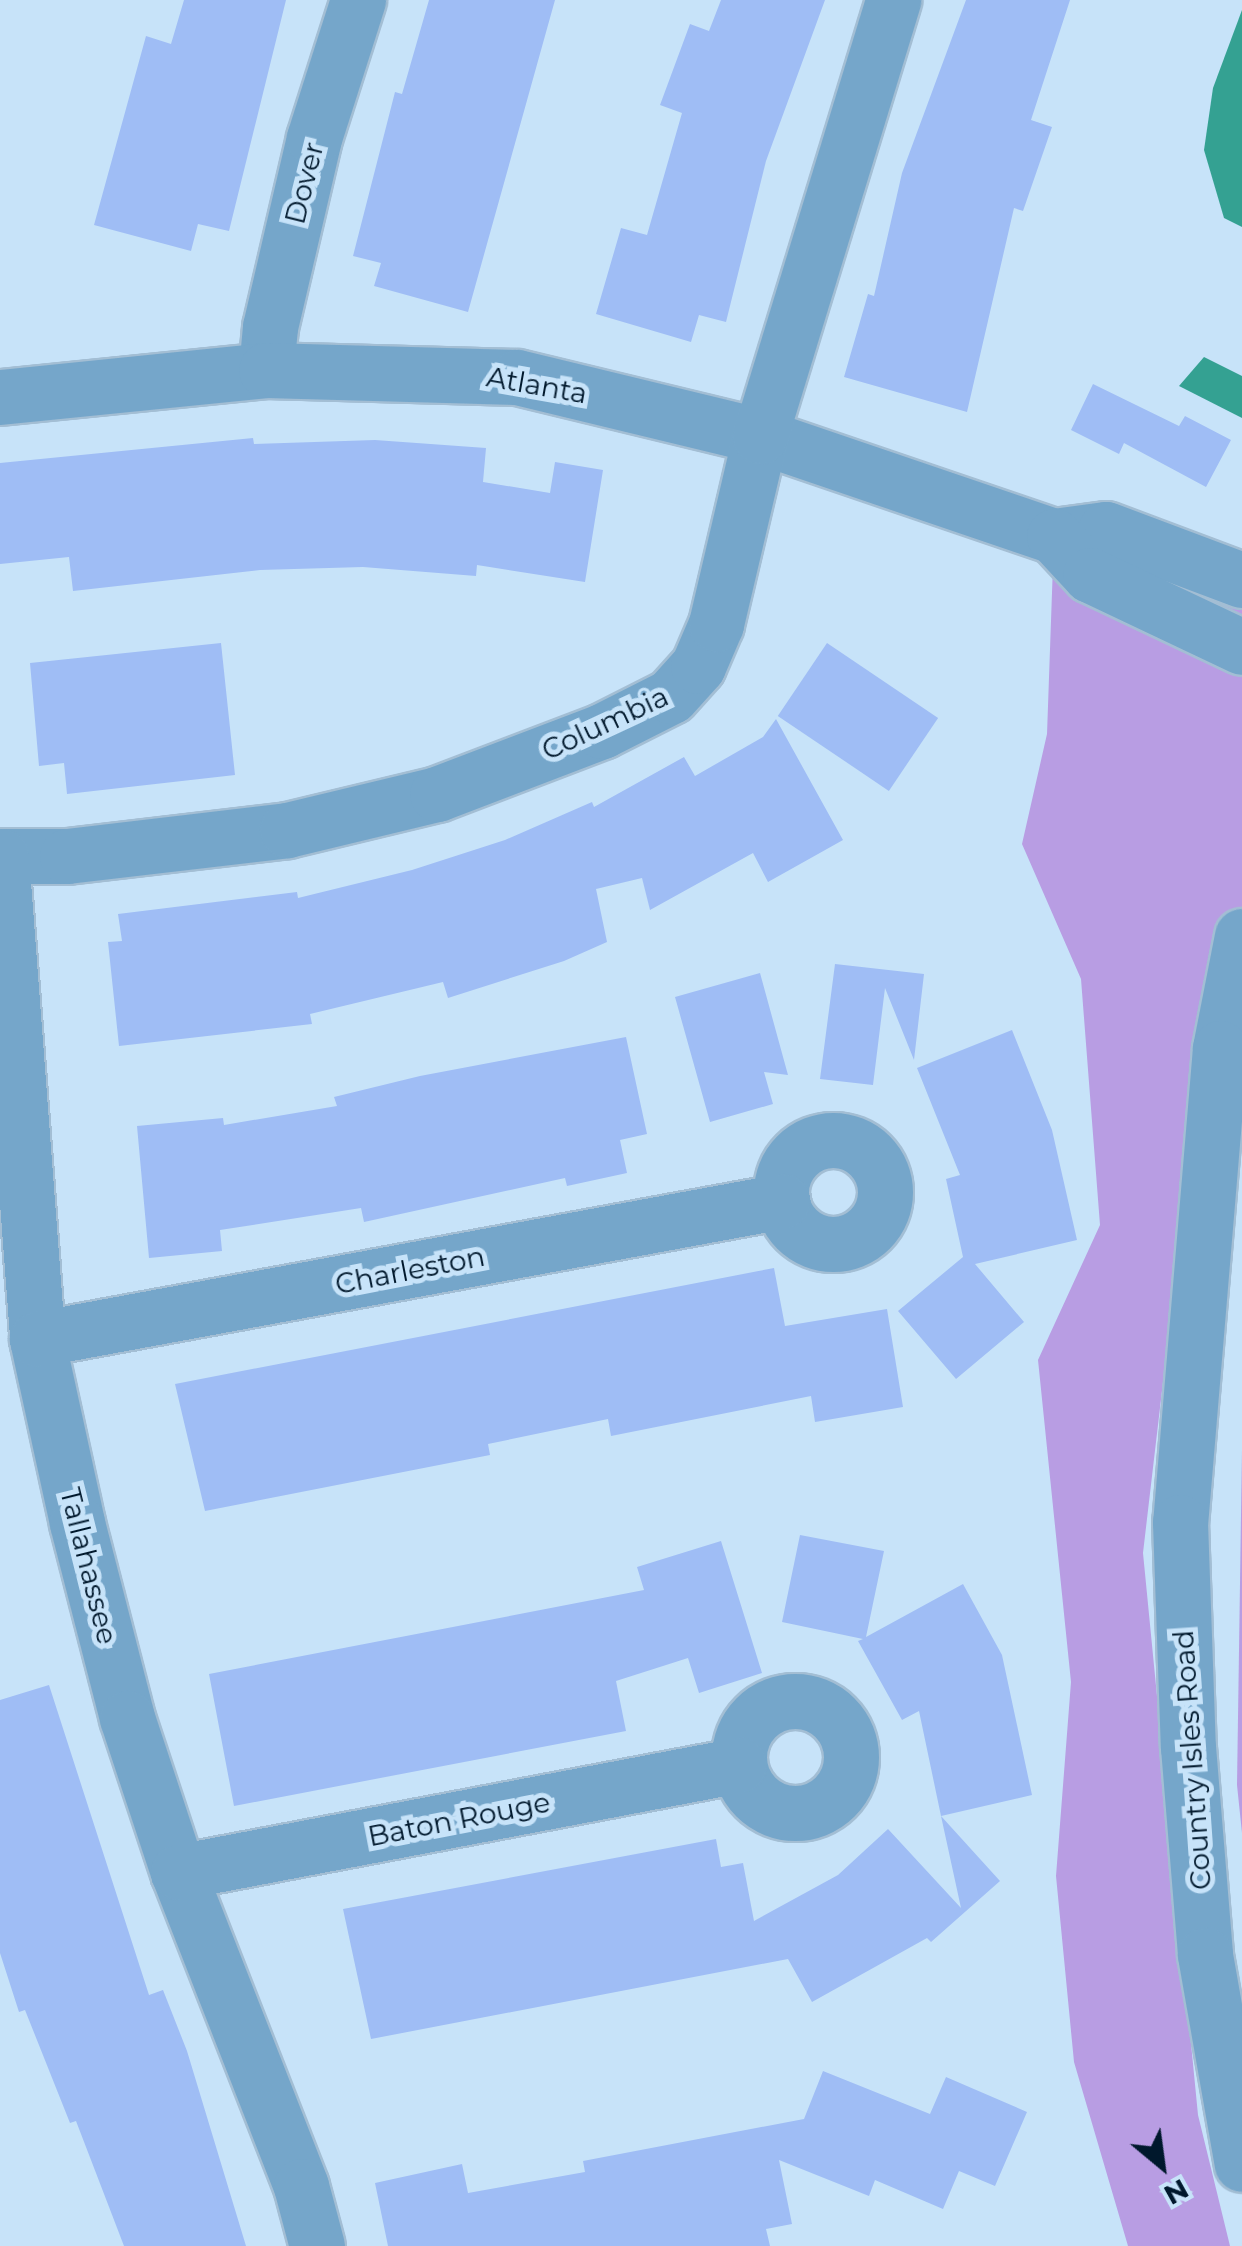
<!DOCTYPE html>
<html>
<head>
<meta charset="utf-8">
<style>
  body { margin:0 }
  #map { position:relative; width:1242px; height:2246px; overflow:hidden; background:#c7e3f9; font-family:Montserrat,sans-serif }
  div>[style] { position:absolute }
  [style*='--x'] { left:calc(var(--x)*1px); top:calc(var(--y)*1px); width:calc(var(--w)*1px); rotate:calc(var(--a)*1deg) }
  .green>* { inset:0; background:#b89de3 }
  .water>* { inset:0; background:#34a192 }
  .building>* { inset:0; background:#9fbdf5; transform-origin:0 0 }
  .roads { filter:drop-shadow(2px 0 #a3bed4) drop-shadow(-2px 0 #a3bed4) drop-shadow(0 2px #a3bed4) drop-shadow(0 -2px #a3bed4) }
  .minor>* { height:55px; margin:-27.5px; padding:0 27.5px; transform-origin:27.5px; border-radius:27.5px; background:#75a6ca }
  .minor>.ring { margin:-27.5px; padding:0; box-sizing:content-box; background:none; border:55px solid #75a6ca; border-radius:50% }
  span { translate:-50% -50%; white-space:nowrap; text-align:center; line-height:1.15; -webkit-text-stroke:10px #c7e3f9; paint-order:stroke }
  .street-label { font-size:28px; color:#00182c }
  .north { position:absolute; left:1112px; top:2116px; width:100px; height:100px; -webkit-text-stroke:8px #c7e3f9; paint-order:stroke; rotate:151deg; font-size:28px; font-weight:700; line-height:40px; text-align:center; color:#00182c }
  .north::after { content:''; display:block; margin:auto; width:35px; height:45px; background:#00182c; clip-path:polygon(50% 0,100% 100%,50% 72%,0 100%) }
</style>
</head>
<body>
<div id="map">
  <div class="green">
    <div style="clip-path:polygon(1054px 536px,1242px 580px,1242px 1111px,1182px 1220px,1143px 1553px,1198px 2115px,1230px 2246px,1128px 2246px,1074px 2062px,1056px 1876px,1071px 1682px,1038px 1360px,1100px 1225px,1081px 979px,1022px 844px,1047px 734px)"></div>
    <div style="clip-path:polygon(1242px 1449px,1242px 1833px,1237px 1785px)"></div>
  </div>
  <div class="water">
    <div style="clip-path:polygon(1242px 10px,1242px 227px,1224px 218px,1204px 150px,1213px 88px)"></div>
    <div style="clip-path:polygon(1204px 357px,1242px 376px,1242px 418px,1179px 386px)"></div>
  </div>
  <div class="building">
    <div style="clip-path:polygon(184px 0,286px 0,229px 231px,198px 224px,191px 251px,94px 225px,146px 36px,171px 44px)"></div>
    <div style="clip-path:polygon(429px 0,555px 0,468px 312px,374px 286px,381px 263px,353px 256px,395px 92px,402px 94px)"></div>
    <div style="clip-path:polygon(721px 0,825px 0,766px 161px,726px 322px,699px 315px,691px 342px,596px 314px,621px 228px,647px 235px,682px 113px,660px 105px,690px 24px,709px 31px)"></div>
    <div style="clip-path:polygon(966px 0,1070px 0,1031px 120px,1052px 127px,1023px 211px,1014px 208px,967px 412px,844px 377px,868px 294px,874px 296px,902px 173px)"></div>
    <div style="clip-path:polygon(1093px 384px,1179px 426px,1185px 416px,1231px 440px,1206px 487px,1124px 443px,1119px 454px,1071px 430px)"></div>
    <div style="clip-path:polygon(253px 438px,254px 444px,375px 440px,486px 448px,483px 482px,550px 493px,555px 462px,603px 470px,585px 582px,477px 565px,476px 576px,363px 567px,260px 570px,73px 591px,69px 557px,0 564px,0 463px)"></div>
    <div style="clip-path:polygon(221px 643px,235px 775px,67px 794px,64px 763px,39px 766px,30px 663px)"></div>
    <div style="left:827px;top:643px;width:134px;height:88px;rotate:34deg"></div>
    <div style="clip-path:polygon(776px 719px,843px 840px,768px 882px,753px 853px,650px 910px,642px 878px,596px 889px,607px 942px,564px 961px,448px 998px,443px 982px,310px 1014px,312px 1024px,119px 1046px,108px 942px,122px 941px,118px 914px,297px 892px,298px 898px,412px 870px,505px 840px,592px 802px,594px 807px,684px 757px,695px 776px,763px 737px)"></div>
    <div style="clip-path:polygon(835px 964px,924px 974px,914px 1060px,885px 988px,873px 1085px,820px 1079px)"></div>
    <div style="clip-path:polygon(760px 973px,788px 1075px,764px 1072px,773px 1104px,710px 1122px,675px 997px)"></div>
    <div style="clip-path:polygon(1012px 1030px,1052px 1130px,1077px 1240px,975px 1264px,1024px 1322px,956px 1379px,898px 1311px,963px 1257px,946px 1179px,960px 1175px,917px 1068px)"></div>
    <div style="clip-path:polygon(626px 1037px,647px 1134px,620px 1140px,627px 1173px,567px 1186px,565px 1178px,364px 1222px,361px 1208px,220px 1230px,222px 1251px,149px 1258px,137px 1126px,223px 1118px,224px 1125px,337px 1106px,334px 1097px,420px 1076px)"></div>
    <div style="clip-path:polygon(774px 1268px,785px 1326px,887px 1309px,903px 1407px,815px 1422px,811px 1396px,611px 1436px,608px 1419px,488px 1444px,490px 1455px,205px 1511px,175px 1384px)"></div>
    <div style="clip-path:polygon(800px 1535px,884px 1551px,866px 1637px,963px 1584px,1002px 1655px,1032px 1795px,941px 1816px,919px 1711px,902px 1720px,858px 1641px,863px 1639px,782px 1622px)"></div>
    <div style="clip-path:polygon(721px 1541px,762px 1673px,699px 1693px,688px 1658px,616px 1681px,626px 1731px,234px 1806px,209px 1674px,644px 1590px,637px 1567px)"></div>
    <div style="clip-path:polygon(49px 1685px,149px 1995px,163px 1990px,187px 2051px,246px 2246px,124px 2246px,76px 2121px,70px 2123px,25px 2010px,19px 2012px,0 1953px,0 1700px)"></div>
    <div style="clip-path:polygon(941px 1816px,1000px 1881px,931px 1942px,927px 1938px,812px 2002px,788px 1959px,371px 2039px,343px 1909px,716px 1839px,721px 1867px,743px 1863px,754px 1921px,838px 1875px,888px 1829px,961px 1908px)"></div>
    <div style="clip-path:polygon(823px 2071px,930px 2114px,946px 2077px,1027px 2112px,995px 2186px,959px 2171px,943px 2209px,875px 2180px,869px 2196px,779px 2160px,792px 2224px,766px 2229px,770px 2246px,388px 2246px,375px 2183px,462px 2164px,468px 2193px,585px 2172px,583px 2161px,804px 2119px)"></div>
  </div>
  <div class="roads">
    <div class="minor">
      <div style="--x:266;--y:370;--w:43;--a:-84.7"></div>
      <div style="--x:270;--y:327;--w:194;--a:-76.9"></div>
      <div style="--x:314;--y:138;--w:145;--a:-72.3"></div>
      <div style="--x:0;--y:397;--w:267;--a:-5.8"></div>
      <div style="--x:266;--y:370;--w:251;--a:1.6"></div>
      <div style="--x:517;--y:377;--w:250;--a:13.6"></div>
      <div style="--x:760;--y:436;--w:311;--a:18.8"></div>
      <div style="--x:1054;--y:536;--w:52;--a:-7.7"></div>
      <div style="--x:1106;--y:529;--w:145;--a:20.6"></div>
      <div style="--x:1054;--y:536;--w:53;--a:47.3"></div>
      <div style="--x:1090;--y:575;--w:168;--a:25.3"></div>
      <div style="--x:0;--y:856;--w:67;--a:0"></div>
      <div style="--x:67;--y:856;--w:222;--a:-6.7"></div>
      <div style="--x:287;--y:830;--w:154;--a:-13.5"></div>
      <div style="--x:437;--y:794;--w:177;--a:-20.9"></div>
      <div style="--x:602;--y:731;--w:77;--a:-26.9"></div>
      <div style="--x:671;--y:696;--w:40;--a:-48"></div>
      <div style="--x:698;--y:666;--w:46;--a:-66.8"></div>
      <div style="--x:716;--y:624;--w:193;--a:-76.8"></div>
      <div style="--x:760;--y:436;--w:456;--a:-73"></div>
      <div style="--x:1;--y:856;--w:484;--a:85.7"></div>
      <div style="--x:37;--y:1339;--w:188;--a:77.7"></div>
      <div style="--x:77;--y:1523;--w:201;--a:75.6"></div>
      <div style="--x:127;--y:1718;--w:162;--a:71.7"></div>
      <div style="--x:178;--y:1872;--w:337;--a:68.6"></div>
      <div style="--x:301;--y:2186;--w:62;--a:75.1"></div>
      <div style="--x:1242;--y:936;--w:114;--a:101.1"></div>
      <div style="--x:1220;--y:1048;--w:476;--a:94.8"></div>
      <div style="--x:1180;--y:1522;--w:225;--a:88"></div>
      <div style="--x:1188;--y:1747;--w:209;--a:85.3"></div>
      <div style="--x:1205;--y:1955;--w:212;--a:80"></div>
      <div class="ring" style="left:781px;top:1140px;width:49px;height:49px"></div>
      <div style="--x:37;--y:1339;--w:758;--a:-10.49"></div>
      <div class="ring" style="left:739px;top:1701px;width:57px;height:57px"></div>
      <div style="--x:178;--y:1872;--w:571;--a:-10.8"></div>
    </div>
  </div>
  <div class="street-label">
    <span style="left:304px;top:183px;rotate:-76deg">Dover</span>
    <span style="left:537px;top:385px;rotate:10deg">Atlanta</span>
    <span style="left:605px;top:723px;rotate:-25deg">Columbia</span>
    <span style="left:410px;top:1270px;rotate:-11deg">Charleston</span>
    <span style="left:89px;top:1566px;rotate:76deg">Tallahassee</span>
    <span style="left:1192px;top:1760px;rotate:-94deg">Country Isles Road</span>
    <span style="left:459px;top:1819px;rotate:-11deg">Baton Rouge</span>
  </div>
  <div class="north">N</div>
</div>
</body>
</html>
